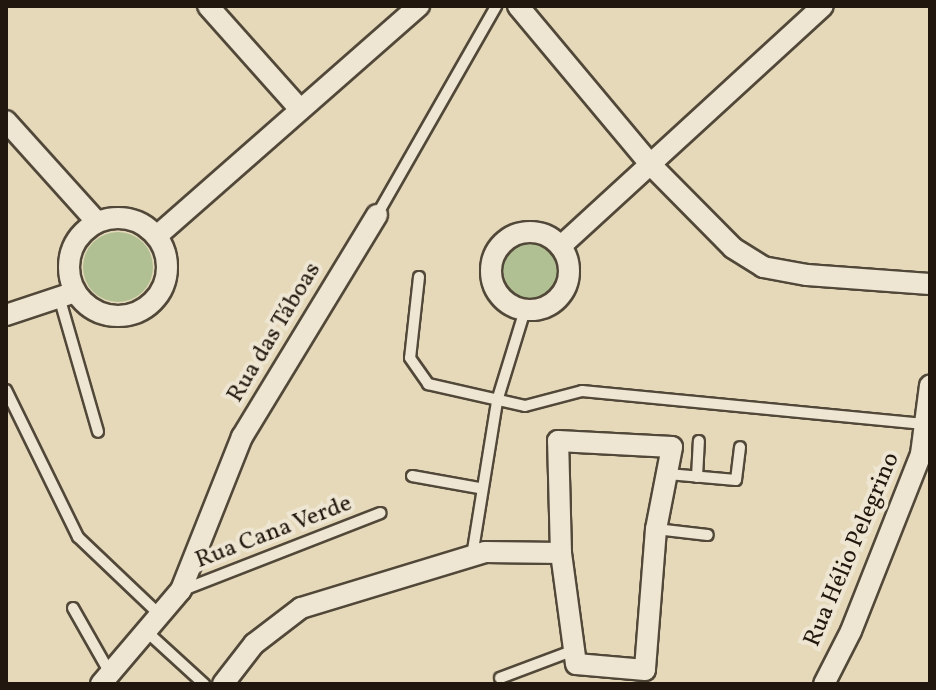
<!DOCTYPE html>
<html>
<head>
<meta charset="utf-8">
<style>
  body { margin:0 }
  #map { position:relative; width:936px; height:690px; overflow:hidden; background:#e5d9ba; font-family:Vollkorn,serif }
  div>[style] { position:absolute }
  [style*='--x'] { left:calc(var(--x)*1px); top:calc(var(--y)*1px); width:calc(var(--w)*1px); rotate:calc(var(--a)*1deg) }
  .green>* { inset:0; background:#b1c092 }
  .round { border-radius:50% }
  .roads { filter:drop-shadow(2px 0 #524839) drop-shadow(-2px 0 #524839) drop-shadow(0 2px #524839) drop-shadow(0 -2px #524839) }
  .service>* { height:10px; margin:-5px; padding:0 5px; transform-origin:5px; border-radius:5px; background:#eee6d2 }
  .minor>* { height:20px; margin:-10px; padding:0 10px; transform-origin:10px; border-radius:10px; background:#eee6d2 }
  .minor>.ring { margin:-10px; padding:0; box-sizing:content-box; background:none; border:20px solid #eee6d2; border-radius:50% }
  span { translate:-50% -50%; white-space:nowrap; text-align:center; line-height:1.15; -webkit-text-stroke:8px #eee6d2; paint-order:stroke }
  .street-label { font-size:24px; color:#21170e }
  .frame { position:absolute; inset:0; border:8px solid #21170e; pointer-events:none }
</style>
</head>
<body>
<div id="map">
  <div class="green">
    <div class="round" style="left:83px;top:232px;width:70px;height:70px"></div>
    <div class="round" style="left:499px;top:240px;width:62px;height:62px"></div>
  </div>
  <div class="roads">
    <div class="service">
      <div style="--x:377;--y:215;--w:241;--a:-60.3"></div>
      <div style="--x:419;--y:277;--w:81;--a:96.3"></div>
      <div style="--x:410;--y:358;--w:32;--a:55"></div>
      <div style="--x:428;--y:384;--w:99;--a:12.8"></div>
      <div style="--x:525;--y:406;--w:59;--a:-14.7"></div>
      <div style="--x:582;--y:391;--w:346;--a:5.5"></div>
      <div style="--x:60;--y:300;--w:137;--a:73.9"></div>
      <div style="--x:6;--y:390;--w:164;--a:63.9"></div>
      <div style="--x:78;--y:537;--w:113;--a:43.6"></div>
      <div style="--x:668;--y:474;--w:68;--a:5"></div>
      <div style="--x:736;--y:480;--w:33;--a:-83"></div>
      <div style="--x:412;--y:476;--w:68;--a:10.2"></div>
      <div style="--x:697;--y:477;--w:36;--a:-87"></div>
      <div style="--x:656;--y:529;--w:52;--a:6.6"></div>
      <div style="--x:472;--y:556;--w:157;--a:-80.8"></div>
      <div style="--x:497;--y:401;--w:95;--a:-72.9"></div>
      <div style="--x:183;--y:590;--w:212;--a:-21.3"></div>
      <div style="--x:73;--y:608;--w:75;--a:60.4"></div>
      <div style="--x:146;--y:631;--w:79;--a:42.4"></div>
      <div style="--x:500;--y:678;--w:77;--a:-20.6"></div>
    </div>
    <div class="minor">
      <div style="--x:208;--y:6;--w:135;--a:48.3"></div>
      <div style="--x:518;--y:6;--w:206;--a:50.1"></div>
      <div style="--x:650;--y:164;--w:118;--a:45.3"></div>
      <div style="--x:733;--y:248;--w:36;--a:32"></div>
      <div style="--x:763;--y:267;--w:45;--a:10.3"></div>
      <div style="--x:807;--y:275;--w:123;--a:4.2"></div>
      <div style="--x:6;--y:121;--w:136;--a:48"></div>
      <div class="ring" style="left:69px;top:218px;width:78px;height:78px"></div>
      <div class="ring" style="left:491px;top:232px;width:58px;height:58px"></div>
      <div style="--x:157;--y:236;--w:349;--a:-41.3"></div>
      <div style="--x:561;--y:246;--w:355;--a:-42.5"></div>
      <div style="--x:6;--y:315;--w:73;--a:-18.4"></div>
      <div style="--x:558;--y:441;--w:114;--a:3"></div>
      <div style="--x:672;--y:447;--w:84;--a:101"></div>
      <div style="--x:656;--y:529;--w:141;--a:94.5"></div>
      <div style="--x:645;--y:670;--w:69;--a:-175"></div>
      <div style="--x:576;--y:664;--w:112;--a:-97.7"></div>
      <div style="--x:561;--y:553;--w:112;--a:-91.5"></div>
      <div style="--x:101;--y:684;--w:123;--a:-49.6"></div>
      <div style="--x:181;--y:590;--w:165;--a:-68.3"></div>
      <div style="--x:242;--y:437;--w:260;--a:-58.7"></div>
      <div style="--x:223;--y:684;--w:51;--a:-52.2"></div>
      <div style="--x:254;--y:644;--w:59;--a:-37.5"></div>
      <div style="--x:301;--y:608;--w:192;--a:-16.9"></div>
      <div style="--x:485;--y:552;--w:76;--a:0.8"></div>
      <div style="--x:824;--y:684;--w:59;--a:-63"></div>
      <div style="--x:851;--y:631;--w:190;--a:-68.4"></div>
      <div style="--x:921;--y:454;--w:69;--a:-82.5"></div>
    </div>
  </div>
  <div class="street-label">
    <span style="left:275px;top:333px;rotate:-59deg">Rua das Táboas</span>
    <span style="left:274px;top:533px;rotate:-21deg">Rua Cana Verde</span>
    <span style="left:853px;top:550px;rotate:-67deg">Rua Hélio Pelegrino</span>
  </div>
  <div class="frame"></div>
</div>
</body>
</html>
